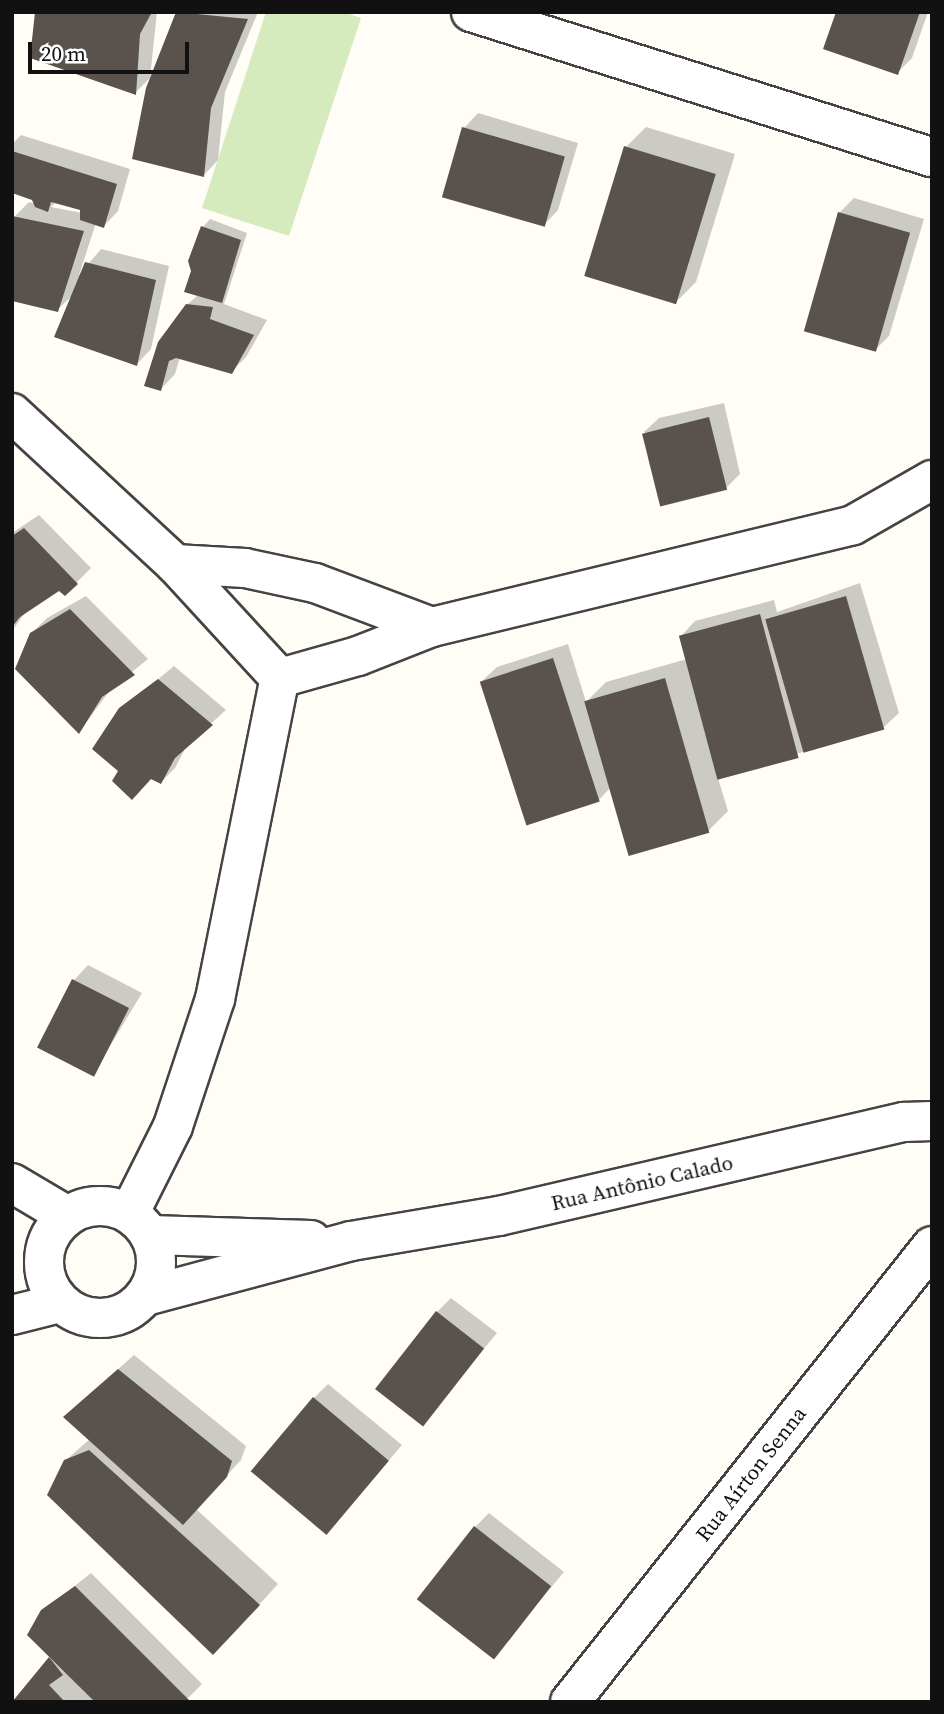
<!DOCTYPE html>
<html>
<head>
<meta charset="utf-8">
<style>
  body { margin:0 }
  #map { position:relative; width:944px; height:1714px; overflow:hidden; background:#fffdf5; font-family:"Source Serif 4",serif }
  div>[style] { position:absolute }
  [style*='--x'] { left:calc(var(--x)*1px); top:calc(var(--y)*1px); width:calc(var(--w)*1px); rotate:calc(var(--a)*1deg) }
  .green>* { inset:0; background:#d5ebbd }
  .shadow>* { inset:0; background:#0003 }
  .building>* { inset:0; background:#5a524d; transform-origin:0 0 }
  .roads { filter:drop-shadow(2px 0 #444) drop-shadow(-2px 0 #444) drop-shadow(0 2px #444) drop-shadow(0 -2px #444) }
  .minor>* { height:38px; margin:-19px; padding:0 19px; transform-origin:19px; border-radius:19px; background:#fff }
  .minor>.ring { margin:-19px; padding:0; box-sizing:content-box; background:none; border:38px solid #fff; border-radius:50% }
  span { translate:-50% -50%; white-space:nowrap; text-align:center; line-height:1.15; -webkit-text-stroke:7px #fff; paint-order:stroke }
  .street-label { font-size:21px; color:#111 }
  .frame { position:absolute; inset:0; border:14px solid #111; pointer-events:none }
  .scale { position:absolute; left:28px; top:42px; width:161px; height:32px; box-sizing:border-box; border:4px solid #111; border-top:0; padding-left:9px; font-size:21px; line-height:24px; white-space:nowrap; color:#111; -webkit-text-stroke:5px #fff; paint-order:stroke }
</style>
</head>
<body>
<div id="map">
  <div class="green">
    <div style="clip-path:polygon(266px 12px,344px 12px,361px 18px,289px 236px,202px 208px)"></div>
  </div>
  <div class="shadow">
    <div style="clip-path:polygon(37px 12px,157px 12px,150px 78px,135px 93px)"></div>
    <div style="clip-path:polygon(178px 12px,258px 12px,225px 92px,218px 160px,204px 175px)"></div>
    <div style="clip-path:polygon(838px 12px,928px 12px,912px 58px,897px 73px)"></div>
    <div style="clip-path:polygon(478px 113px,578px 143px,558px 210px,544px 225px,464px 128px)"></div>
    <div style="clip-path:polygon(646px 127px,735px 154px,696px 282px,676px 302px,626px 147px)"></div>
    <div style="clip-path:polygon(evenodd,21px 135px,130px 169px,118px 211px,104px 226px,96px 223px,79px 275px,101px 249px,169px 266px,151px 349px,137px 364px,74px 294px,57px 310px,14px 217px,29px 202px,36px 204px,34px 199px,12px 191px,12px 144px,21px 135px,57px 201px,81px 208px,82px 213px,51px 207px,57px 201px)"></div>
    <div style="clip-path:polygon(854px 198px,924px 219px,889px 336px,874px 351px,805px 330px,840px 212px)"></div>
    <div style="clip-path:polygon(210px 219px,247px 233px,224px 304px,267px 320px,246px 357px,231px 372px,180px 357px,175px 374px,161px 389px,146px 385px,187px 305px,199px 294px,203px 227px)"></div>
    <div style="clip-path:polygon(724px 403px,740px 474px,726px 488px,644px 432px,659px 418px)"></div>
    <div style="clip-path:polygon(39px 515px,91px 568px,65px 594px,59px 589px,27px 610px,12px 631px,12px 533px)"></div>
    <div style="clip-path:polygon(860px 583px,899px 713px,884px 727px,718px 778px,728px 811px,708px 831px,610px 788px,598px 801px,482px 681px,497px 667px,568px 644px,586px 702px,606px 682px,687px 659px,681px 636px,695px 621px,774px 600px,777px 612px)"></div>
    <div style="clip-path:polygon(86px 596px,148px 659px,111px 689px,79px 732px,31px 634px,47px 618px)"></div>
    <div style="clip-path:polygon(174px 666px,226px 710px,187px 745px,175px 768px,161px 782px,120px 771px,121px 710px)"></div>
    <div style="clip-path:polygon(88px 965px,142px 993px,104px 1056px,89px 1070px,74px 980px)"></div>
    <div style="clip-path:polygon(451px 1298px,497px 1333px,422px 1424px,437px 1312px)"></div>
    <div style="clip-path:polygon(134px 1355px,246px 1446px,241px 1460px,196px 1509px,278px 1584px,233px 1633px,65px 1461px,90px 1439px,80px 1403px)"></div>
    <div style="clip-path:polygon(328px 1384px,402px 1445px,340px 1518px,314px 1398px)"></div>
    <div style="clip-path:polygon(489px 1513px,564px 1572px,492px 1657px,475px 1527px)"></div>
    <div style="clip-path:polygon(91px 1573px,202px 1684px,188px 1698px,12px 1702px,52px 1657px,43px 1611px)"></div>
  </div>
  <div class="building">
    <div style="clip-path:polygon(35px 12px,152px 12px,140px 34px,136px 95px,30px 58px)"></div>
    <div style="clip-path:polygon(176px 12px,248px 19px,211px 108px,204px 177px,132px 159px,146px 88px)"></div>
    <div style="clip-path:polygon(836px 12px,920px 12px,898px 75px,823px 49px)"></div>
    <div style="left:462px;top:127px;width:107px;height:73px;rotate:16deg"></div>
    <div style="left:624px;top:146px;width:96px;height:136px;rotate:17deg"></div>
    <div style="clip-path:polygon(12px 151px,117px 184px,104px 228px,80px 220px,80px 210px,51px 202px,48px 212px,35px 207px,32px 200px,12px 193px)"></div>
    <div style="left:838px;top:212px;width:75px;height:124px;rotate:16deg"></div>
    <div style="clip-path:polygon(12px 216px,84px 231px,58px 312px,12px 301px)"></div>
    <div style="clip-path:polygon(201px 226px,241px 240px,222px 303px,184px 292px,191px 271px,188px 261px)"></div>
    <div style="clip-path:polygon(85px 262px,156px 280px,137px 366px,54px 337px)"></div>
    <div style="clip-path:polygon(186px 304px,213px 307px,210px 319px,254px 335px,232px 374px,176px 358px,169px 361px,161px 391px,144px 386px,158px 342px)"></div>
    <div style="left:709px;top:417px;width:75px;height:69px;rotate:76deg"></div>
    <div style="clip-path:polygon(24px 528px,78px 584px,65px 596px,59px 591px,20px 617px,12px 627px,12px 536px)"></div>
    <div style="left:846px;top:596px;width:139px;height:84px;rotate:74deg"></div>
    <div style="clip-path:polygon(70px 609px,135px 675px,102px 697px,79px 734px,15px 669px,30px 633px)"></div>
    <div style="left:760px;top:614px;width:149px;height:84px;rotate:75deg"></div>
    <div style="left:553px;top:658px;width:151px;height:77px;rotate:72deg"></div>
    <div style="left:665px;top:678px;width:161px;height:84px;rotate:74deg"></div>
    <div style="clip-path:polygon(158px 679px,213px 725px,175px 758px,161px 784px,151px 779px,132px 800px,112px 781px,118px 771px,92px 749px,119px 708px)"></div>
    <div style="left:72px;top:979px;width:64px;height:77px;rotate:27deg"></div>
    <div style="left:436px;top:1311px;width:61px;height:99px;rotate:38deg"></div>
    <div style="clip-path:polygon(118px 1369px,232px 1461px,227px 1477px,183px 1525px,63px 1417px)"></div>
    <div style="left:313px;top:1397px;width:99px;height:97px;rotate:40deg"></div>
    <div style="clip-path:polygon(89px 1450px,260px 1605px,213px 1655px,47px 1495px,64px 1460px)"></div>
    <div style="left:474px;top:1526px;width:98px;height:93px;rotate:38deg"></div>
    <div style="clip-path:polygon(75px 1586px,189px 1700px,95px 1702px,27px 1635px,41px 1610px)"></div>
    <div style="clip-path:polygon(49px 1657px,63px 1675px,49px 1685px,65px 1702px,12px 1702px)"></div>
  </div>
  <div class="roads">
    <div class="minor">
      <div style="--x:471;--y:12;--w:483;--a:17.5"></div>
      <div style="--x:12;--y:413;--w:222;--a:42.8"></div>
      <div style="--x:175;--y:564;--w:155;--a:47.4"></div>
      <div style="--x:280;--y:678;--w:81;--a:-15.8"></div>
      <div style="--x:358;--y:656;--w:79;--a:-21.4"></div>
      <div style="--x:432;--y:627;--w:433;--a:-13.6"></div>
      <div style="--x:853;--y:525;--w:91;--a:-29.7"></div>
      <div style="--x:175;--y:564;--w:70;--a:3.3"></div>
      <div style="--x:245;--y:568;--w:72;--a:12.1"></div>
      <div style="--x:315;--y:583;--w:125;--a:20.6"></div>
      <div style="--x:12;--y:1183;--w:63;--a:30.7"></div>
      <div class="ring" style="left:44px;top:1206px;width:74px;height:74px"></div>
      <div style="--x:130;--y:1212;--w:96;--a:-63.4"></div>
      <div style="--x:173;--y:1126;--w:134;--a:-71.7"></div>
      <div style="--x:215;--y:999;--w:328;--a:-78.6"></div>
      <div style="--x:151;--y:1235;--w:160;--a:1.8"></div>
      <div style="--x:146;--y:1296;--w:212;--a:-15"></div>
      <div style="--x:351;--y:1241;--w:150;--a:-9.6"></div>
      <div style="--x:499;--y:1216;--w:416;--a:-13.1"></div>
      <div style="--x:904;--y:1122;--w:28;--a:-2"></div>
      <div style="--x:12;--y:1315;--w:49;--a:-14"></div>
      <div style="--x:570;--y:1702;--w:582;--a:-51.56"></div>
    </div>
  </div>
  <div class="street-label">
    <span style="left:642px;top:1183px;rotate:-13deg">Rua Antônio Calado</span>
    <span style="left:751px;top:1474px;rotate:-52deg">Rua Aírton Senna</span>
  </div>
  <div class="frame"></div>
  <div class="scale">20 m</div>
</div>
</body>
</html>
